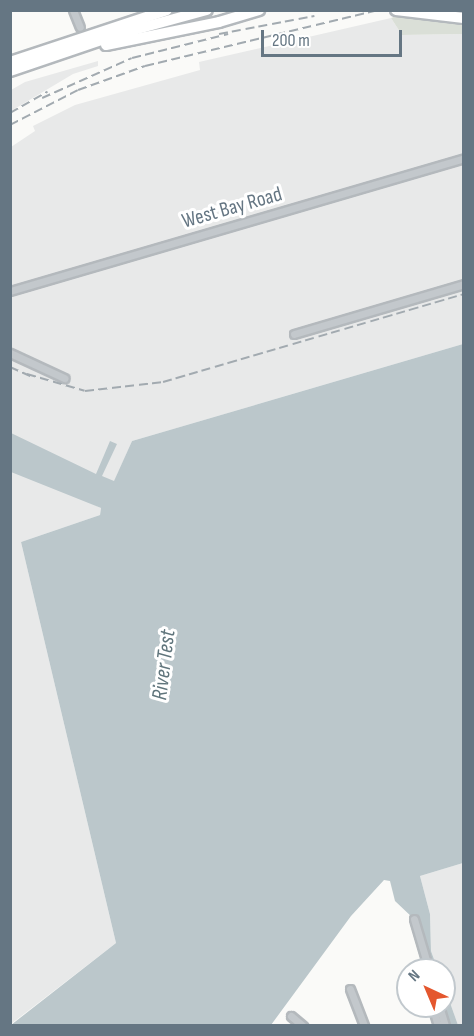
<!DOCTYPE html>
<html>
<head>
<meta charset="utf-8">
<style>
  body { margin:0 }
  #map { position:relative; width:474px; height:1036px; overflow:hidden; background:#fafaf8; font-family:"Sofia Sans Condensed",sans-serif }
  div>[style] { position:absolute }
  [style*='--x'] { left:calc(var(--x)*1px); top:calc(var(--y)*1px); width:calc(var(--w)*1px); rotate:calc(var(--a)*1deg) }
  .built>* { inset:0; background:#e8e9e9 }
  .green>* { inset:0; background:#dadfd7 }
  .water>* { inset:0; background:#bbc7cb }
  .roads { filter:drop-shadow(2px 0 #b4b9bd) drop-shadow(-2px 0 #b4b9bd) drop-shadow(0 2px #b4b9bd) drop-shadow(0 -2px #b4b9bd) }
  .minor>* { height:7px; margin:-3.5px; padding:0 3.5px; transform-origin:3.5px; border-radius:3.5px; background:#c3c8cc }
  .highway>* { height:10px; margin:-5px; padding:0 5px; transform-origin:5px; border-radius:5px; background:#fff }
  .rail>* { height:1.5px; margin-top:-0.75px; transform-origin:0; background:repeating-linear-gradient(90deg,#a2aab0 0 9px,transparent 0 13.5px) }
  span { translate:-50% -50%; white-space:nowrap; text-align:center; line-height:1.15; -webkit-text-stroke:6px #fff; paint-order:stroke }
  .street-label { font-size:21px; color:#657683 }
  .water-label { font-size:22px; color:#60757c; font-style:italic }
  .frame { position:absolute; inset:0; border:12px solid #657683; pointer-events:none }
  .north { position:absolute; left:396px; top:958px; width:60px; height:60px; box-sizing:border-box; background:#fff; border:2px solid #c1c8cd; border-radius:50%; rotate:316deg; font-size:16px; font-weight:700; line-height:24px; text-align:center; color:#657683 }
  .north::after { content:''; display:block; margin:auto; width:21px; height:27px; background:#e4572e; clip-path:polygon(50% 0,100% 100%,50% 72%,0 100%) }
  .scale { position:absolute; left:261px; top:30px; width:141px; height:27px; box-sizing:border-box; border:3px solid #657683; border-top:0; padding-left:8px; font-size:18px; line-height:21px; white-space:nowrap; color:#657683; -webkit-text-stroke:4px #fff; paint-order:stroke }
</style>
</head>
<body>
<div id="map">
  <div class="built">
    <div style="clip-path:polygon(391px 18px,402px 35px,463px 34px,463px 344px,132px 441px,114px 482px,90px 503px,101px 508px,100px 515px,21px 542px,116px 943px,11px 1024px,11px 147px,35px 131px,33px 126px,75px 105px,200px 70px,199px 62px)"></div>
    <div style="clip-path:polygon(98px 61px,98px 66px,73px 74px,11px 111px,11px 90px,25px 82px)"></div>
    <div style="clip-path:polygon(463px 863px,463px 1025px,458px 1025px,444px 986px,444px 970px,438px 970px,431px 951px,430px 914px,420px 876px)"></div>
  </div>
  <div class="green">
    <div style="clip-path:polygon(399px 15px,463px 23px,463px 34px,402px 35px,391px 18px)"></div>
  </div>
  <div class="water">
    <div style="clip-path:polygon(463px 344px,463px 863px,420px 876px,430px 914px,431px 951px,438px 970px,431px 970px,414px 919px,395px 901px,390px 881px,384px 880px,351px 916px,271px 1025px,11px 1025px,116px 943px,21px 542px,100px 515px,101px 508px,11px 472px,11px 433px,96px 474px,110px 441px,117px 444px,102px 476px,114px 481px,132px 441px)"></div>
    <div style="clip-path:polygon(444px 986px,458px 1025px,448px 1025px,442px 1006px)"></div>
  </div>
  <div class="roads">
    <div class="minor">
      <div style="--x:73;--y:10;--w:18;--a:68"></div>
      <div style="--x:10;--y:291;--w:473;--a:-16.3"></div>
      <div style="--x:294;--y:334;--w:177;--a:-16.4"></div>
      <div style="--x:10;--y:353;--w:60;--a:24.8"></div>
      <div style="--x:414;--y:919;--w:53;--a:73.6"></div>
      <div style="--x:350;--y:989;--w:40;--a:69"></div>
      <div style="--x:432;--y:1006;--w:21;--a:73"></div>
      <div style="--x:439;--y:1006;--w:21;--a:73"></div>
      <div style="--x:291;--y:1016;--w:16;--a:40"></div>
    </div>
    <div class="highway">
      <div style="--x:396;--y:10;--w:68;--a:6.7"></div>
      <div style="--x:106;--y:45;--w:115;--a:-11.5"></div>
      <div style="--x:219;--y:22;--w:42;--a:-16.7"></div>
      <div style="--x:10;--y:62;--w:165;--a:-18.3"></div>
      <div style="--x:10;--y:71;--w:115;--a:-18.7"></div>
      <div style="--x:119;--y:34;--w:91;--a:-15.3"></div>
    </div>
  </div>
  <div class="rail">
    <div style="--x:219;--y:34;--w:97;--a:-10.7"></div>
    <div style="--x:42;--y:98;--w:98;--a:-24"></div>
    <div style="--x:132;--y:58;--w:99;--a:-14"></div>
    <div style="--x:10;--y:113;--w:43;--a:-29.6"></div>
    <div style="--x:10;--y:125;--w:76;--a:-27.2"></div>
    <div style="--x:78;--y:90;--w:71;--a:-19.7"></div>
    <div style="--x:145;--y:66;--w:240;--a:-13.5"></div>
    <div style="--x:10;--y:367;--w:24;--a:24"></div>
    <div style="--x:27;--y:374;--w:60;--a:16.3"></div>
    <div style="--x:85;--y:391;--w:79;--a:-6.6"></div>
    <div style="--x:163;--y:382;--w:314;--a:-16.3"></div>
  </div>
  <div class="street-label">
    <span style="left:232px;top:208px;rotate:-16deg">West Bay Road</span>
  </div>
  <div class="water-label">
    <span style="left:164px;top:665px;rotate:-83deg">River Test</span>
  </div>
  <div class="frame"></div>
  <div class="north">N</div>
  <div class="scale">200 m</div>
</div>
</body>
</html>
